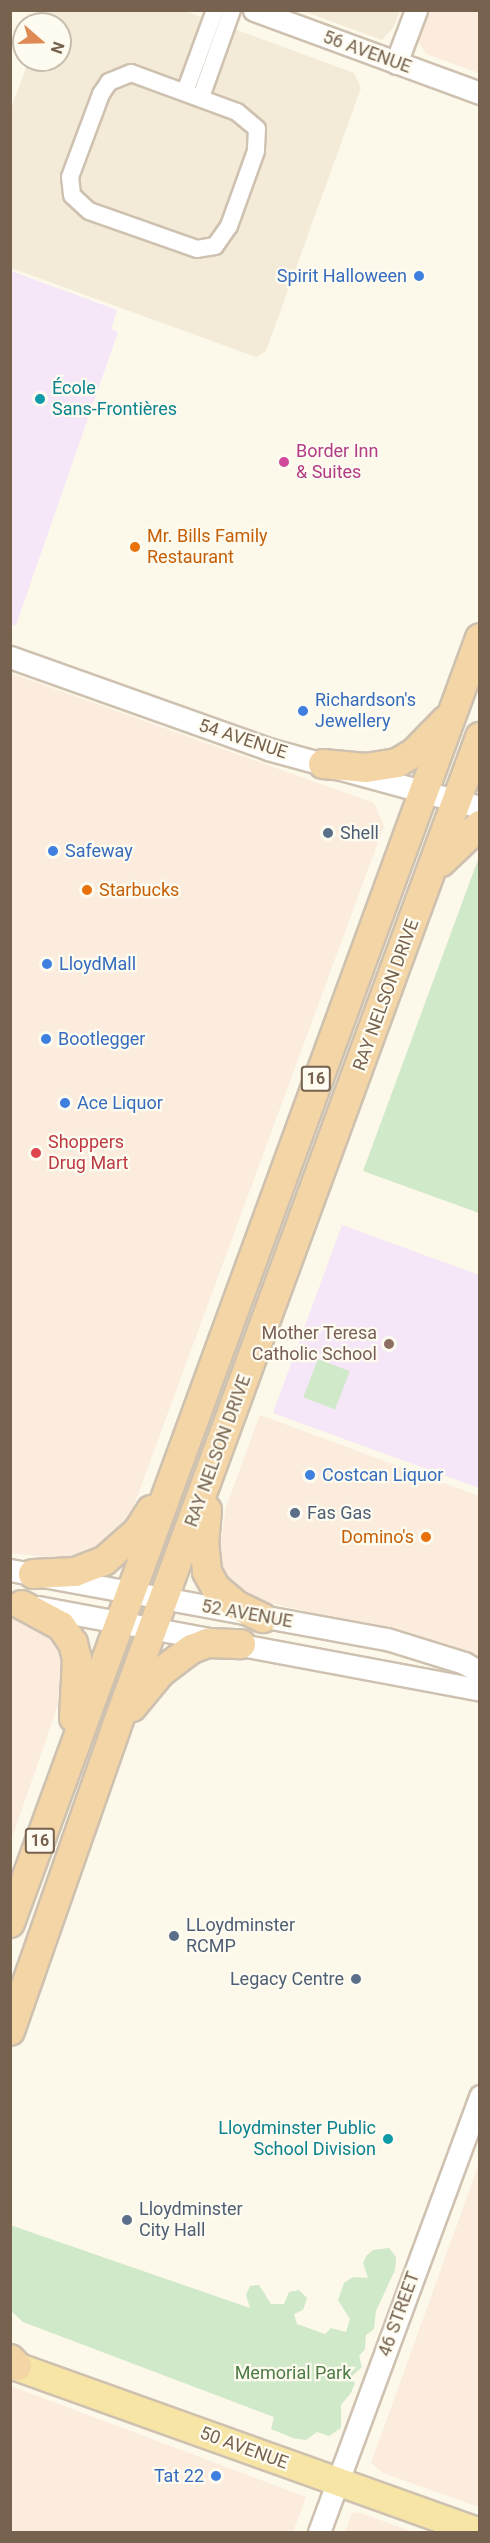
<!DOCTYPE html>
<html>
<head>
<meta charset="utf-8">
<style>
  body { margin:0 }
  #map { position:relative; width:490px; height:2543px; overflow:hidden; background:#fcf8ea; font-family:Roboto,sans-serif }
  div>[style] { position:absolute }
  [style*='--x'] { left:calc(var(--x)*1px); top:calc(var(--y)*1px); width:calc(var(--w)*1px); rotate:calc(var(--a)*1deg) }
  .residential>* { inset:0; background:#f3ebd8 }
  .commercial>* { inset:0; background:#fbecde }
  .education>* { inset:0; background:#f5e6f8 }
  .green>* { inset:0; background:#d0e9c8; transform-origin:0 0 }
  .roads { filter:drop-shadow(2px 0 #cec1b0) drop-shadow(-2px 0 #cec1b0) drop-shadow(0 2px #cec1b0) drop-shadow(0 -2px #cec1b0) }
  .minor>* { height:16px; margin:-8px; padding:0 8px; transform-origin:8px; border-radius:8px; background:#fff }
  .tertiary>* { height:21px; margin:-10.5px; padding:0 10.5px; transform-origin:10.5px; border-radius:10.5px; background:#fff }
  .primary>* { height:27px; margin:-13.5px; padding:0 13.5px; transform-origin:13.5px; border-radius:13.5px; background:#f7e5a6 }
  .trunk>* { height:28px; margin:-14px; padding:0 14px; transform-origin:14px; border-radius:14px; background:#f4d5a5 }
  .dots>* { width:16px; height:16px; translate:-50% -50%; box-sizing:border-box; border:3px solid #fefbf0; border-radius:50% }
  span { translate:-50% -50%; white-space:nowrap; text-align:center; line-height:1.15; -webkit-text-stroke:4.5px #fefbf0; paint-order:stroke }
  .shield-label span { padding:2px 4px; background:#fefbf0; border:2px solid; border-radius:4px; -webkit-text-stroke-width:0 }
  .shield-label { font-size:16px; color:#76624e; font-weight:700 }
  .street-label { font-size:18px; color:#76624e }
  .shop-label { font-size:18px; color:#366cbe }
  .right { translate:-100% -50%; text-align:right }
  .left { translate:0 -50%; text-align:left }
  .culture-label { font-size:18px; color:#0d838f }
  .hotel-label { font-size:18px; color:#b23c85 }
  .food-label { font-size:18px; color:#c56008 }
  .service-label { font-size:18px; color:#4e5e75 }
  .health-label { font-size:18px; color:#be3a42 }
  .education-label { font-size:18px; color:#785e54 }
  .park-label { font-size:18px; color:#4d7b46 }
  .frame { position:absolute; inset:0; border:12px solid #76624e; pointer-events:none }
  .north { position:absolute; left:12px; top:12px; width:60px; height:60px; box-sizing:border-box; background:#fefbf0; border:2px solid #c8beaf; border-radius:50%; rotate:110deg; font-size:16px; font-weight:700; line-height:24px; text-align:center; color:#76624e }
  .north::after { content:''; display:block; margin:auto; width:21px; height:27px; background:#df8a55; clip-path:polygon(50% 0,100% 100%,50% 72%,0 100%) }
</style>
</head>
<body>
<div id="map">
  <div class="residential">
    <div style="clip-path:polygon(47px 11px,185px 11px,354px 73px,361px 88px,266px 351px,256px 357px,11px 268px,10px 111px,29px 60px,60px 60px,60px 24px,42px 24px)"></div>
    <div style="clip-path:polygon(303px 11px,400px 11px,393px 28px,382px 40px)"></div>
  </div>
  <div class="commercial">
    <div style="clip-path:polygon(426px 11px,479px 11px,479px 73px,426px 54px,416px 37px)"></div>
    <div style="clip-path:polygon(10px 673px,374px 803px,384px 826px,127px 1524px,94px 1552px,72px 1560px,11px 1553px)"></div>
    <div style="clip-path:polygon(260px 1415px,479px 1496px,479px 1660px,369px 1626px,250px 1598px,233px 1588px,223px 1576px,218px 1557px,226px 1507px)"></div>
    <div style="clip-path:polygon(11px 1615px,25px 1617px,59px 1638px,64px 1674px,60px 1699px,11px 1841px)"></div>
    <div style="clip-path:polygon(479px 2164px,480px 2507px,479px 2507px,383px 2473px,371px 2463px)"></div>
    <div style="clip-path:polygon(11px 2386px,306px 2497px,293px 2532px,11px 2532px)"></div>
    <div style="clip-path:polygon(358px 2512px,413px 2532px,345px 2532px,352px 2513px)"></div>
  </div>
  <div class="education">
    <div style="clip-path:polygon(11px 271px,117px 310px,111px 329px,118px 332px,16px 625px,10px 624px)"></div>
    <div style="clip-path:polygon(342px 1225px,479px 1275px,479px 1488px,273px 1413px)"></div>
  </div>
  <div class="green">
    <div style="clip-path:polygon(479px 857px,480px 857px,479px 1213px,363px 1171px)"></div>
    <div style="left:318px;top:1359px;width:34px;height:41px;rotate:21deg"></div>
    <div style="clip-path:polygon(10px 2225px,250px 2308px,246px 2295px,250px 2286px,259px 2285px,271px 2304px,284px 2304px,289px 2292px,299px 2290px,307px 2298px,303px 2310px,294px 2314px,297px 2324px,325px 2334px,331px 2328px,346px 2332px,350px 2319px,338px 2300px,344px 2283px,353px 2277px,368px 2278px,363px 2263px,367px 2255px,373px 2250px,389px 2248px,396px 2257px,395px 2270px,376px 2311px,374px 2329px,366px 2335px,365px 2349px,359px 2356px,362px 2367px,352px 2376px,355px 2383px,351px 2393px,341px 2405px,341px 2428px,329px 2436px,317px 2432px,306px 2440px,293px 2438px,271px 2429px,274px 2417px,23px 2322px,11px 2311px)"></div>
  </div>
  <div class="roads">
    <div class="minor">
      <div style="--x:131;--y:73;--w:113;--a:20.2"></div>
      <div style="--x:237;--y:112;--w:26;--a:40"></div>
      <div style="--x:257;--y:129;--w:22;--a:93"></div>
      <div style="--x:256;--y:151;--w:80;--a:109.8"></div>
      <div style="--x:229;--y:226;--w:24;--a:125"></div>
      <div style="--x:215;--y:246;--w:18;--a:171"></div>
      <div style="--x:197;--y:249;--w:114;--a:-160.6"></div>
      <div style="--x:89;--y:211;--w:23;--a:-137"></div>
      <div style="--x:72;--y:195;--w:18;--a:-96"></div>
      <div style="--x:70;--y:177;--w:89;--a:-69.5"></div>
      <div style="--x:101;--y:94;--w:14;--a:-56"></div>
      <div style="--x:109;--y:82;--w:24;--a:-22"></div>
      <div style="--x:185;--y:92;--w:87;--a:-69.9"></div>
      <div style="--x:201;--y:97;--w:92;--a:-70.4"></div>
    </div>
    <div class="tertiary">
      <div style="--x:254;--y:10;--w:241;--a:20.2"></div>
      <div style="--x:396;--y:63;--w:57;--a:-69.3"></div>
      <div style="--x:10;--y:657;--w:274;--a:19.6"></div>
      <div style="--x:268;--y:749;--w:220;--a:15.3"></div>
      <div style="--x:10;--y:1570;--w:383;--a:10.4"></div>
      <div style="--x:387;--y:1639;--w:81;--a:17.3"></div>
      <div style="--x:464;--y:1663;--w:18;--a:29"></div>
      <div style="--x:38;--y:1607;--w:450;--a:10.6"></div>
      <div style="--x:319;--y:2532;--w:465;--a:-69.7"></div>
    </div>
    <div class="primary">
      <div style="--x:10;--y:2364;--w:497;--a:19.7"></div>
    </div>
    <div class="trunk">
      <div style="--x:323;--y:764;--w:43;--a:5.3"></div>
      <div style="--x:366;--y:768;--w:31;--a:-9"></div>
      <div style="--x:397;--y:763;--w:21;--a:-31"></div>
      <div style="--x:415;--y:752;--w:43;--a:-45.9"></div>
      <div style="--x:441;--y:862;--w:54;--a:-43.5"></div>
      <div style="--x:207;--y:1510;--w:32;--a:95"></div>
      <div style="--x:204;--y:1542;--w:30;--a:84"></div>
      <div style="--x:207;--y:1572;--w:18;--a:61"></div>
      <div style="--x:216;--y:1588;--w:26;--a:40"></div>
      <div style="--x:236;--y:1605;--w:30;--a:26"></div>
      <div style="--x:33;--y:1574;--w:42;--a:-2.7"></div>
      <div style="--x:75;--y:1572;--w:31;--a:-21"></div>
      <div style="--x:104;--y:1561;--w:45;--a:-41.4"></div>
      <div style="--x:138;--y:1531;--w:25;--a:-58"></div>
      <div style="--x:22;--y:1605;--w:44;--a:28.3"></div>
      <div style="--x:61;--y:1626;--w:21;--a:55"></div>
      <div style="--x:73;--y:1643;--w:16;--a:76"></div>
      <div style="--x:77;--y:1659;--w:59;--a:92.9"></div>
      <div style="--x:132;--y:1707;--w:45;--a:-50.4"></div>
      <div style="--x:161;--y:1672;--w:39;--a:-37"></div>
      <div style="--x:192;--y:1649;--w:17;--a:-21"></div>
      <div style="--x:208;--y:1643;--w:33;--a:2"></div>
      <div style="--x:10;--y:1923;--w:1368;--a:-69.91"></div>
      <div style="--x:10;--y:2031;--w:321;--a:-70.7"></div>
      <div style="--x:116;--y:1728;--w:1056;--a:-69.83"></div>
      <div style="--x:10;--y:2359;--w:10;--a:45"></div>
    </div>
  </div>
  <div class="dots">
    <div style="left:419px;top:276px;background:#3f7fe0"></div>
    <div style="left:40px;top:399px;background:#0f9aa8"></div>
    <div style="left:284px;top:462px;background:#d1479c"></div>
    <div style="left:135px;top:547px;background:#e8710a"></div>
    <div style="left:303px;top:711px;background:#3f7fe0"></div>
    <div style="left:328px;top:833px;background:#5c6f8a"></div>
    <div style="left:53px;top:851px;background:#3f7fe0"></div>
    <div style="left:87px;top:890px;background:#e8710a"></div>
    <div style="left:47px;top:964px;background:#3f7fe0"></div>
    <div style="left:46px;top:1039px;background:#3f7fe0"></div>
    <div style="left:65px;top:1103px;background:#3f7fe0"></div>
    <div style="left:36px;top:1153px;background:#e0444e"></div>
    <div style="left:389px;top:1344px;background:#8d6e63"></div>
    <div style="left:310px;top:1475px;background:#3f7fe0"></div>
    <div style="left:295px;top:1513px;background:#5c6f8a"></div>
    <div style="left:426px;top:1537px;background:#e8710a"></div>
    <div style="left:174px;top:1936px;background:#5c6f8a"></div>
    <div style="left:356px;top:1979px;background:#5c6f8a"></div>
    <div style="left:388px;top:2139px;background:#0f9aa8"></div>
    <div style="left:127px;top:2220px;background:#5c6f8a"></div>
    <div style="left:216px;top:2476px;background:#3f7fe0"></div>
  </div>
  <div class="shield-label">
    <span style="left:316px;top:1079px">16</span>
    <span style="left:40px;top:1841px">16</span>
  </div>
  <div class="street-label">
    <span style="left:367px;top:52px;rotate:20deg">56 AVENUE</span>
    <span style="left:243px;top:739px;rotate:18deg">54 AVENUE</span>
    <span style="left:386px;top:995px;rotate:-70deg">RAY NELSON DRIVE</span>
    <span style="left:218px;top:1451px;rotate:-70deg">RAY NELSON DRIVE</span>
    <span style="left:247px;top:1614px;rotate:10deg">52 AVENUE</span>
    <span style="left:399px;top:2314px;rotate:-70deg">46 STREET</span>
    <span style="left:244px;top:2448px;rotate:20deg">50 AVENUE</span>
  </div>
  <div class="shop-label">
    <span class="right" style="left:407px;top:276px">Spirit Halloween</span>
    <span class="left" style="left:315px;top:711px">Richardson's<br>Jewellery</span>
    <span class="left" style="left:65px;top:851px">Safeway</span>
    <span class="left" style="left:59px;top:964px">LloydMall</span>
    <span class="left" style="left:58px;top:1039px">Bootlegger</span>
    <span class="left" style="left:77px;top:1103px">Ace Liquor</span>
    <span class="left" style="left:322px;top:1475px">Costcan Liquor</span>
    <span class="right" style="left:204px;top:2476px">Tat 22</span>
  </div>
  <div class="culture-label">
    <span class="left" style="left:52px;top:399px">École<br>Sans-Frontières</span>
    <span class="right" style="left:376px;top:2139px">Lloydminster Public<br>School Division</span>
  </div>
  <div class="hotel-label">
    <span class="left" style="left:296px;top:462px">Border Inn<br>&amp; Suites</span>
  </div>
  <div class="food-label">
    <span class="left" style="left:147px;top:547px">Mr. Bills Family<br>Restaurant</span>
    <span class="left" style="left:99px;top:890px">Starbucks</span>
    <span class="right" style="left:414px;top:1537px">Domino's</span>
  </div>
  <div class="service-label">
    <span class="left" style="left:340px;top:833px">Shell</span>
    <span class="left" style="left:307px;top:1513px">Fas Gas</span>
    <span class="left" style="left:186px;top:1936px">LLoydminster<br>RCMP</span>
    <span class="right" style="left:344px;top:1979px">Legacy Centre</span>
    <span class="left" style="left:139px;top:2220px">Lloydminster<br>City Hall</span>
  </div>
  <div class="health-label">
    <span class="left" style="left:48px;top:1153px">Shoppers<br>Drug Mart</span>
  </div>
  <div class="education-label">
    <span class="right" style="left:377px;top:1344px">Mother Teresa<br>Catholic School</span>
  </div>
  <div class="park-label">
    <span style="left:293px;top:2373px">Memorial Park</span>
  </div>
  <div class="frame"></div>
  <div class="north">N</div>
</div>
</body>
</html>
